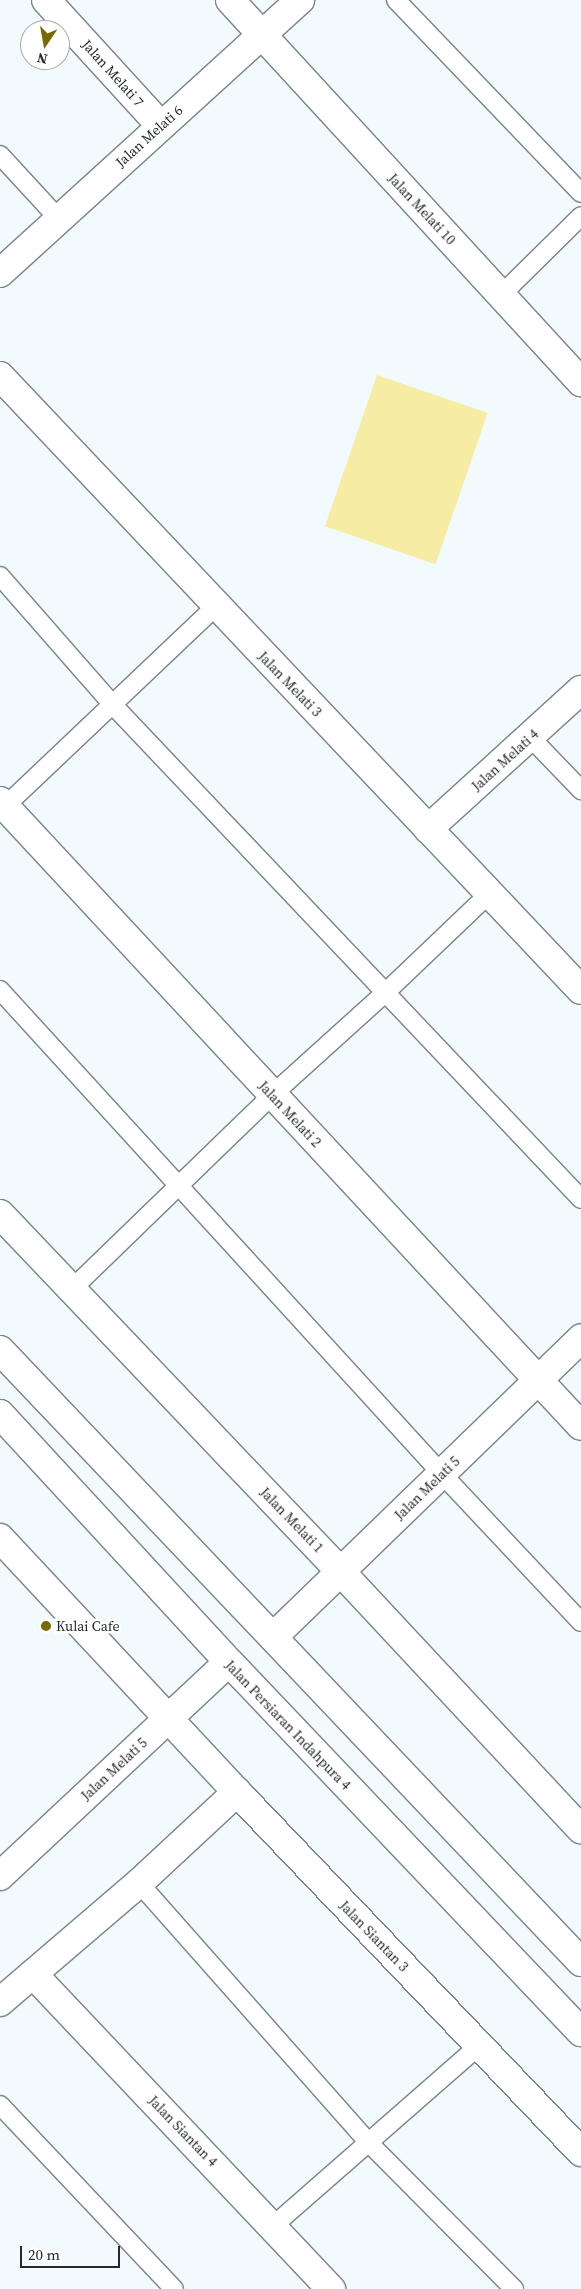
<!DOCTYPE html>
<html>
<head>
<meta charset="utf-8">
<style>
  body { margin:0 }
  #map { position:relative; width:581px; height:2289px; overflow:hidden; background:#f2fafe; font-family:"Source Serif 4",serif }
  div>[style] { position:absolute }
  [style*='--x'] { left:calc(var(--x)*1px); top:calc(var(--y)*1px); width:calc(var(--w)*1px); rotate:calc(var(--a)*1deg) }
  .green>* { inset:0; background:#f7eca4; transform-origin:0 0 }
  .roads { filter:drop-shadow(1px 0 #79848a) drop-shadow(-1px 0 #79848a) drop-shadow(0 1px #79848a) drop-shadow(0 -1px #79848a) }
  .lane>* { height:18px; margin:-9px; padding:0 9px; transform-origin:9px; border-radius:9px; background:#fff }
  .street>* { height:28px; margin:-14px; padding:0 14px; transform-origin:14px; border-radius:14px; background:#fff }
  .secondary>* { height:28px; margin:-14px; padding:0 14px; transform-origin:14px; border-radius:14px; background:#fff }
  .dots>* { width:14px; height:14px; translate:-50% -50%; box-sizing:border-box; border:2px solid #fff; border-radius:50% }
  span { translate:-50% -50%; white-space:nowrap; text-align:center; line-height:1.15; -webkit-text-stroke:5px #fff; paint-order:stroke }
  .street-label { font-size:14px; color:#252a2c }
  .poi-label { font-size:14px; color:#252a2c }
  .left { translate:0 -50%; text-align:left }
  .north { position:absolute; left:20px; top:20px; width:50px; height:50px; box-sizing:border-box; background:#fff; border:1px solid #a8aaab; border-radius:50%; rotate:192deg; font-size:14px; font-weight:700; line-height:20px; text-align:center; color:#252a2c }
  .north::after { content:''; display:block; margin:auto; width:18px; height:22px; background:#766900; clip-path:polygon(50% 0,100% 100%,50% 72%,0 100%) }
  .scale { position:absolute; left:20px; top:2246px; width:100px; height:22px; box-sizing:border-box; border:2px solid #252a2c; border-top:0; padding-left:6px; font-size:15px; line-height:18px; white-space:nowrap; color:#252a2c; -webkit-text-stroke:4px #fff; paint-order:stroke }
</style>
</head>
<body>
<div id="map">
  <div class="green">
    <div style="left:377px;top:375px;width:117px;height:160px;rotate:19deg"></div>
  </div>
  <div class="roads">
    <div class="lane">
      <div style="--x:396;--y:0;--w:267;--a:46.2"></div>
      <div style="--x:0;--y:155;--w:86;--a:47.4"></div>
      <div style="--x:501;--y:295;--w:112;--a:-44.6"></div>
      <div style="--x:0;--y:576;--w:170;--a:48.8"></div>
      <div style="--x:112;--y:704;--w:682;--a:46.54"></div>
      <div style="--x:530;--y:737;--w:74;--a:46.1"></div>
      <div style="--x:0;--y:811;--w:298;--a:-43.5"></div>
      <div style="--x:0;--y:990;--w:655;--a:47.6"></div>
      <div style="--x:442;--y:1474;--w:203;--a:46.8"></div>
      <div style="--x:72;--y:1289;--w:279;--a:-44.1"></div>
      <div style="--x:272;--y:1095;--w:154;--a:-42.1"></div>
      <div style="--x:386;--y:992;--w:142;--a:-43.6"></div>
      <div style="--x:139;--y:1883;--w:347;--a:48.5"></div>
      <div style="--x:369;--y:2143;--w:206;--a:45.2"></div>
      <div style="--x:0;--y:2105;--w:253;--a:46.6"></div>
      <div style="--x:273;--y:2226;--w:275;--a:-41.2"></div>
    </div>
    <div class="street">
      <div style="--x:46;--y:0;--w:169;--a:47.6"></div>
      <div style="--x:230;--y:0;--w:519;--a:47.42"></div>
      <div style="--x:0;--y:273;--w:406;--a:-42.3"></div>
      <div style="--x:0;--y:376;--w:845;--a:46.58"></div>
      <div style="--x:0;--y:801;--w:853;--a:47.09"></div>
      <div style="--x:428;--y:829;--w:207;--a:-42.3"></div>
      <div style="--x:0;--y:1214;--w:494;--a:46.4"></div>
      <div style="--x:341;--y:1572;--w:352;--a:47"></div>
      <div style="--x:0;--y:1538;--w:347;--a:47"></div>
      <div style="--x:237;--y:1792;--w:498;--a:46.3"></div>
      <div style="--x:273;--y:1637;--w:429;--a:-44.1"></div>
      <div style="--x:0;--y:1876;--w:313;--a:-43.1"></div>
      <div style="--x:33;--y:1974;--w:434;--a:46.6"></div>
      <div style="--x:0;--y:2002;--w:183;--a:-40.6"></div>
      <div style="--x:139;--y:1883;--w:134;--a:-42.9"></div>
    </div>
    <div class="secondary">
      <div style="--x:0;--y:1350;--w:844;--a:46.49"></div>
      <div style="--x:0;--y:1414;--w:338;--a:47.3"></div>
      <div style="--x:229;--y:1662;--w:511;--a:46.43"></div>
    </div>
  </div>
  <div class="dots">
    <div style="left:46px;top:1626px;background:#766900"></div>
  </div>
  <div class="street-label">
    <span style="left:113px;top:73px;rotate:48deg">Jalan Melati 7</span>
    <span style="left:149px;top:136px;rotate:-42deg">Jalan Melati 6</span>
    <span style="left:422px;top:209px;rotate:47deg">Jalan Melati 10</span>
    <span style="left:290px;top:684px;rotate:46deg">Jalan Melati 3</span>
    <span style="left:505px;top:760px;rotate:-42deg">Jalan Melati 4</span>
    <span style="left:290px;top:1114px;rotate:47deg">Jalan Melati 2</span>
    <span style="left:427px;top:1488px;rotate:-44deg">Jalan Melati 5</span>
    <span style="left:292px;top:1520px;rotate:46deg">Jalan Melati 1</span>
    <span style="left:288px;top:1725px;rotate:46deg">Jalan Persiaran Indahpura 4</span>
    <span style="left:114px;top:1769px;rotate:-43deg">Jalan Melati 5</span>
    <span style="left:374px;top:1936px;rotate:46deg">Jalan Siantan 3</span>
    <span style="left:183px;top:2131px;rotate:46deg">Jalan Siantan 4</span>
  </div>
  <div class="poi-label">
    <span class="left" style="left:56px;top:1626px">Kulai Cafe</span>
  </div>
  <div class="north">N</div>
  <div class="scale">20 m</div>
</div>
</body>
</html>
